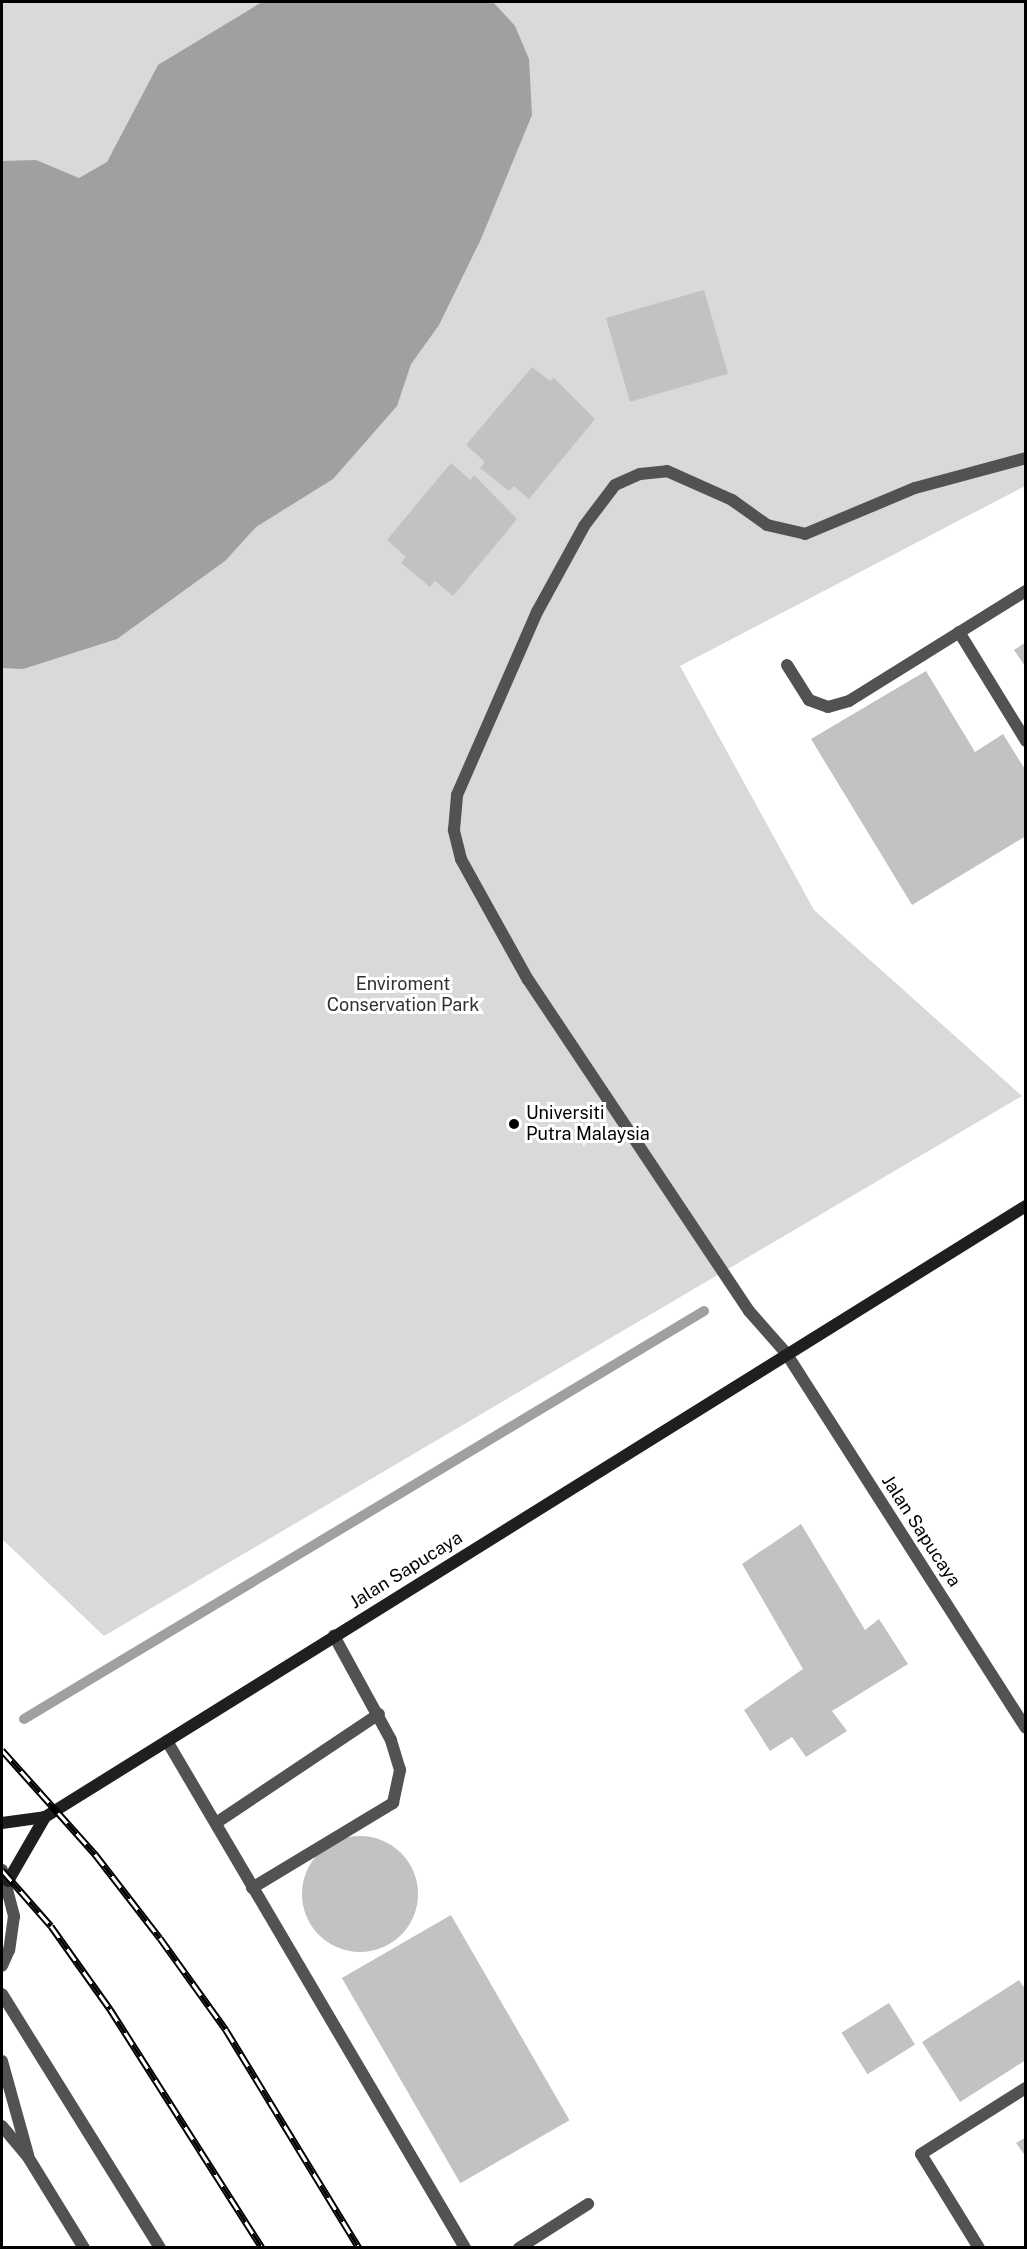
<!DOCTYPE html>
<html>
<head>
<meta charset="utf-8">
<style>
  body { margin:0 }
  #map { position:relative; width:1027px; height:2249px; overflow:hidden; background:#fff; font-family:"Public Sans",sans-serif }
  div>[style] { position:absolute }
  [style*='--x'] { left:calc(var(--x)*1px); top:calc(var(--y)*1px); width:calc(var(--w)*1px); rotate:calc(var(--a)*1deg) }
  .green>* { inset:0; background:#d9d9d9 }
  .water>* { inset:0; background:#a0a0a0 }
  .stream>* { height:10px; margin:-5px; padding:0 5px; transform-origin:5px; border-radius:5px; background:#a0a0a0 }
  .building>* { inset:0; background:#c2c2c2; transform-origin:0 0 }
  .round { border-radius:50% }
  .lane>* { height:12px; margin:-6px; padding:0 6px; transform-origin:6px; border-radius:6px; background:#525252 }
  .street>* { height:12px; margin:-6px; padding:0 6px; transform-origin:6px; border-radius:6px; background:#525252 }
  .secondary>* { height:12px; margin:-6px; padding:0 6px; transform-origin:6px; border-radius:6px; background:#1f1f1f }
  .rail>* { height:7px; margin-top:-3.5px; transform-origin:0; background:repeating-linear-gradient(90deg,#fff 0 14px,#000 0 28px); box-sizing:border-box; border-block:2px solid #000 }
  .dots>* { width:16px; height:16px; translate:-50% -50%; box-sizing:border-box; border:3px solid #fff; border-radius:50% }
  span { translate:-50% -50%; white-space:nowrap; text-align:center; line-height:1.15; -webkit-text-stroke:6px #fff; paint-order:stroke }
  .park-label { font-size:18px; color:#303030 }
  .poi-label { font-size:18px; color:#000 }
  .left { translate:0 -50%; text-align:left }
  .street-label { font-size:18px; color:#000 }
  .frame { position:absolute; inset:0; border:3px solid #000; pointer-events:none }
</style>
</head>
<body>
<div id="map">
  <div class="green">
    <div style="clip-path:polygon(2px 2px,1025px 2px,1025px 486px,680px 666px,814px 910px,1022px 1096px,104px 1636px,2px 1539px)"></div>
  </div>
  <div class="water">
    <div style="clip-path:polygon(262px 2px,493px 2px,515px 26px,529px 59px,532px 115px,481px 239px,439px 325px,411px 364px,397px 406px,333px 479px,256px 527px,225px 561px,117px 639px,23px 669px,2px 668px,2px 161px,36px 160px,79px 178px,107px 162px,158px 65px)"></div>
  </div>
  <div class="stream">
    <div style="--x:24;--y:1719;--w:793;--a:-30.96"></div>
  </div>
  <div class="building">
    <div style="left:704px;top:290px;width:87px;height:102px;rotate:74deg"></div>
    <div style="clip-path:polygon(532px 367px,550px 381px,554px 378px,595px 419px,529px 499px,514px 486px,509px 491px,480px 468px,485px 462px,466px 445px)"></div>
    <div style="clip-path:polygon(451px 463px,470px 480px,474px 475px,517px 519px,453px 596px,435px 581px,430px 587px,401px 563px,406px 557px,387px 540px)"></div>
    <div style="clip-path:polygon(1026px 642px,1026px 668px,1014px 650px)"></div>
    <div style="clip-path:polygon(926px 671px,975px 752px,1003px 734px,1026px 771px,1026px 836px,912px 905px,811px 739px)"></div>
    <div style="clip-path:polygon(801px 1524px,865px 1630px,879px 1619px,908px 1664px,832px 1711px,847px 1731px,806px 1757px,792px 1737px,770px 1751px,744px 1710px,803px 1669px,742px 1564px)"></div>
    <div class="round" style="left:302px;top:1836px;width:116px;height:116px"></div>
    <div style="left:451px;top:1915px;width:237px;height:126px;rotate:60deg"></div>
    <div style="clip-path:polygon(1019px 1980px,1026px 1990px,1026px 2060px,960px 2102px,922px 2042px)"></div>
    <div style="left:889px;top:2003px;width:49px;height:56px;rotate:58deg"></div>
    <div style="clip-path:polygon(1026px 2137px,1026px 2157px,1016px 2143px)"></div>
  </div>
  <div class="lane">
    <div style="--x:959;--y:632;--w:128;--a:58.4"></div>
    <div style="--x:787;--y:665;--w:41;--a:57.8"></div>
    <div style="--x:809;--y:700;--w:20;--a:20"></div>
    <div style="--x:828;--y:707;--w:22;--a:-16"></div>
    <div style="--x:849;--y:701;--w:208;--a:-31.9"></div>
    <div style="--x:786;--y:1353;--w:56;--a:-131.4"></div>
    <div style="--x:749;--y:1311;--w:398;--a:-123.7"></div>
    <div style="--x:528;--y:980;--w:138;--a:-119"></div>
    <div style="--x:461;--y:859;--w:30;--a:-104"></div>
    <div style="--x:454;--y:830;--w:35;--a:-85"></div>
    <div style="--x:457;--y:795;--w:200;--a:-66.4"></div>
    <div style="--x:537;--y:612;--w:98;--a:-61.3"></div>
    <div style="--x:584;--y:526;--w:51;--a:-52.9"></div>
    <div style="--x:615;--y:485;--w:27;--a:-24"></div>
    <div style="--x:640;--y:474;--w:27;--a:-6"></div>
    <div style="--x:667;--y:471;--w:71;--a:24"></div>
    <div style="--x:732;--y:500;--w:43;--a:35.5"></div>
    <div style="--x:767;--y:525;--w:39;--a:13"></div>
    <div style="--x:805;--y:534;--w:119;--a:-22.7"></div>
    <div style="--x:915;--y:488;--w:115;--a:-15.1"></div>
    <div style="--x:167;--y:1741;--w:588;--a:59.55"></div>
    <div style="--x:216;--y:1823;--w:196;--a:-33.8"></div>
    <div style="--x:252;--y:1888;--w:165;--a:-31.1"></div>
    <div style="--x:393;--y:1803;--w:34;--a:-78"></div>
    <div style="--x:400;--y:1770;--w:31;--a:-107"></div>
    <div style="--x:391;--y:1740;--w:119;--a:-118.7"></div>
    <div style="--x:519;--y:2248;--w:82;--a:-32.5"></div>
    <div style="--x:979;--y:2248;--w:110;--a:-121.7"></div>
    <div style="--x:921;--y:2154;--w:124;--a:-32.2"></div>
  </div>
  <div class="street">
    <div style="--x:786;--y:1353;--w:445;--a:57.4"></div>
    <div style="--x:2;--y:1870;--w:48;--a:75.4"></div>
    <div style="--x:14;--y:1916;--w:34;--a:98"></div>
    <div style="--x:9;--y:1950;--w:17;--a:114"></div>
    <div style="--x:2;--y:1994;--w:299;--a:58.1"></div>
    <div style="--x:2;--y:2061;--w:98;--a:74.5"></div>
    <div style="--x:2;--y:2126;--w:40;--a:50"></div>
    <div style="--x:28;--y:2157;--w:107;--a:58.4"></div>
  </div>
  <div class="secondary">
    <div style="--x:2;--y:1823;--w:43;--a:-7.9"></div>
    <div style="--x:45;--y:1817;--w:1156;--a:-31.92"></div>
    <div style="--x:8;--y:1881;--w:74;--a:-60"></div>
  </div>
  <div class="rail">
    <div style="--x:2;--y:1750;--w:140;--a:48.2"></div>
    <div style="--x:95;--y:1854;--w:106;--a:52.3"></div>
    <div style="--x:160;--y:1938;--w:113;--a:54.3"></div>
    <div style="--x:226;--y:2030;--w:255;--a:58.6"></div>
    <div style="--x:2;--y:1870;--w:74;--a:48.8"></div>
    <div style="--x:51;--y:1926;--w:102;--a:54.6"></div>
    <div style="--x:110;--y:2009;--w:283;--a:57.5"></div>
  </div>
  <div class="dots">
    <div style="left:514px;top:1124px;background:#000"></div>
  </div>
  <div class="park-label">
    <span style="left:403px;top:995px">Enviroment<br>Conservation Park</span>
  </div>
  <div class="poi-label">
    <span class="left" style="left:526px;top:1124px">Universiti<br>Putra Malaysia</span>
  </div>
  <div class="street-label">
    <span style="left:921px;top:1531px;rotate:57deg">Jalan Sapucaya</span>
    <span style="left:406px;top:1570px;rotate:-32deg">Jalan Sapucaya</span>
  </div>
  <div class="frame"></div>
</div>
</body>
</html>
